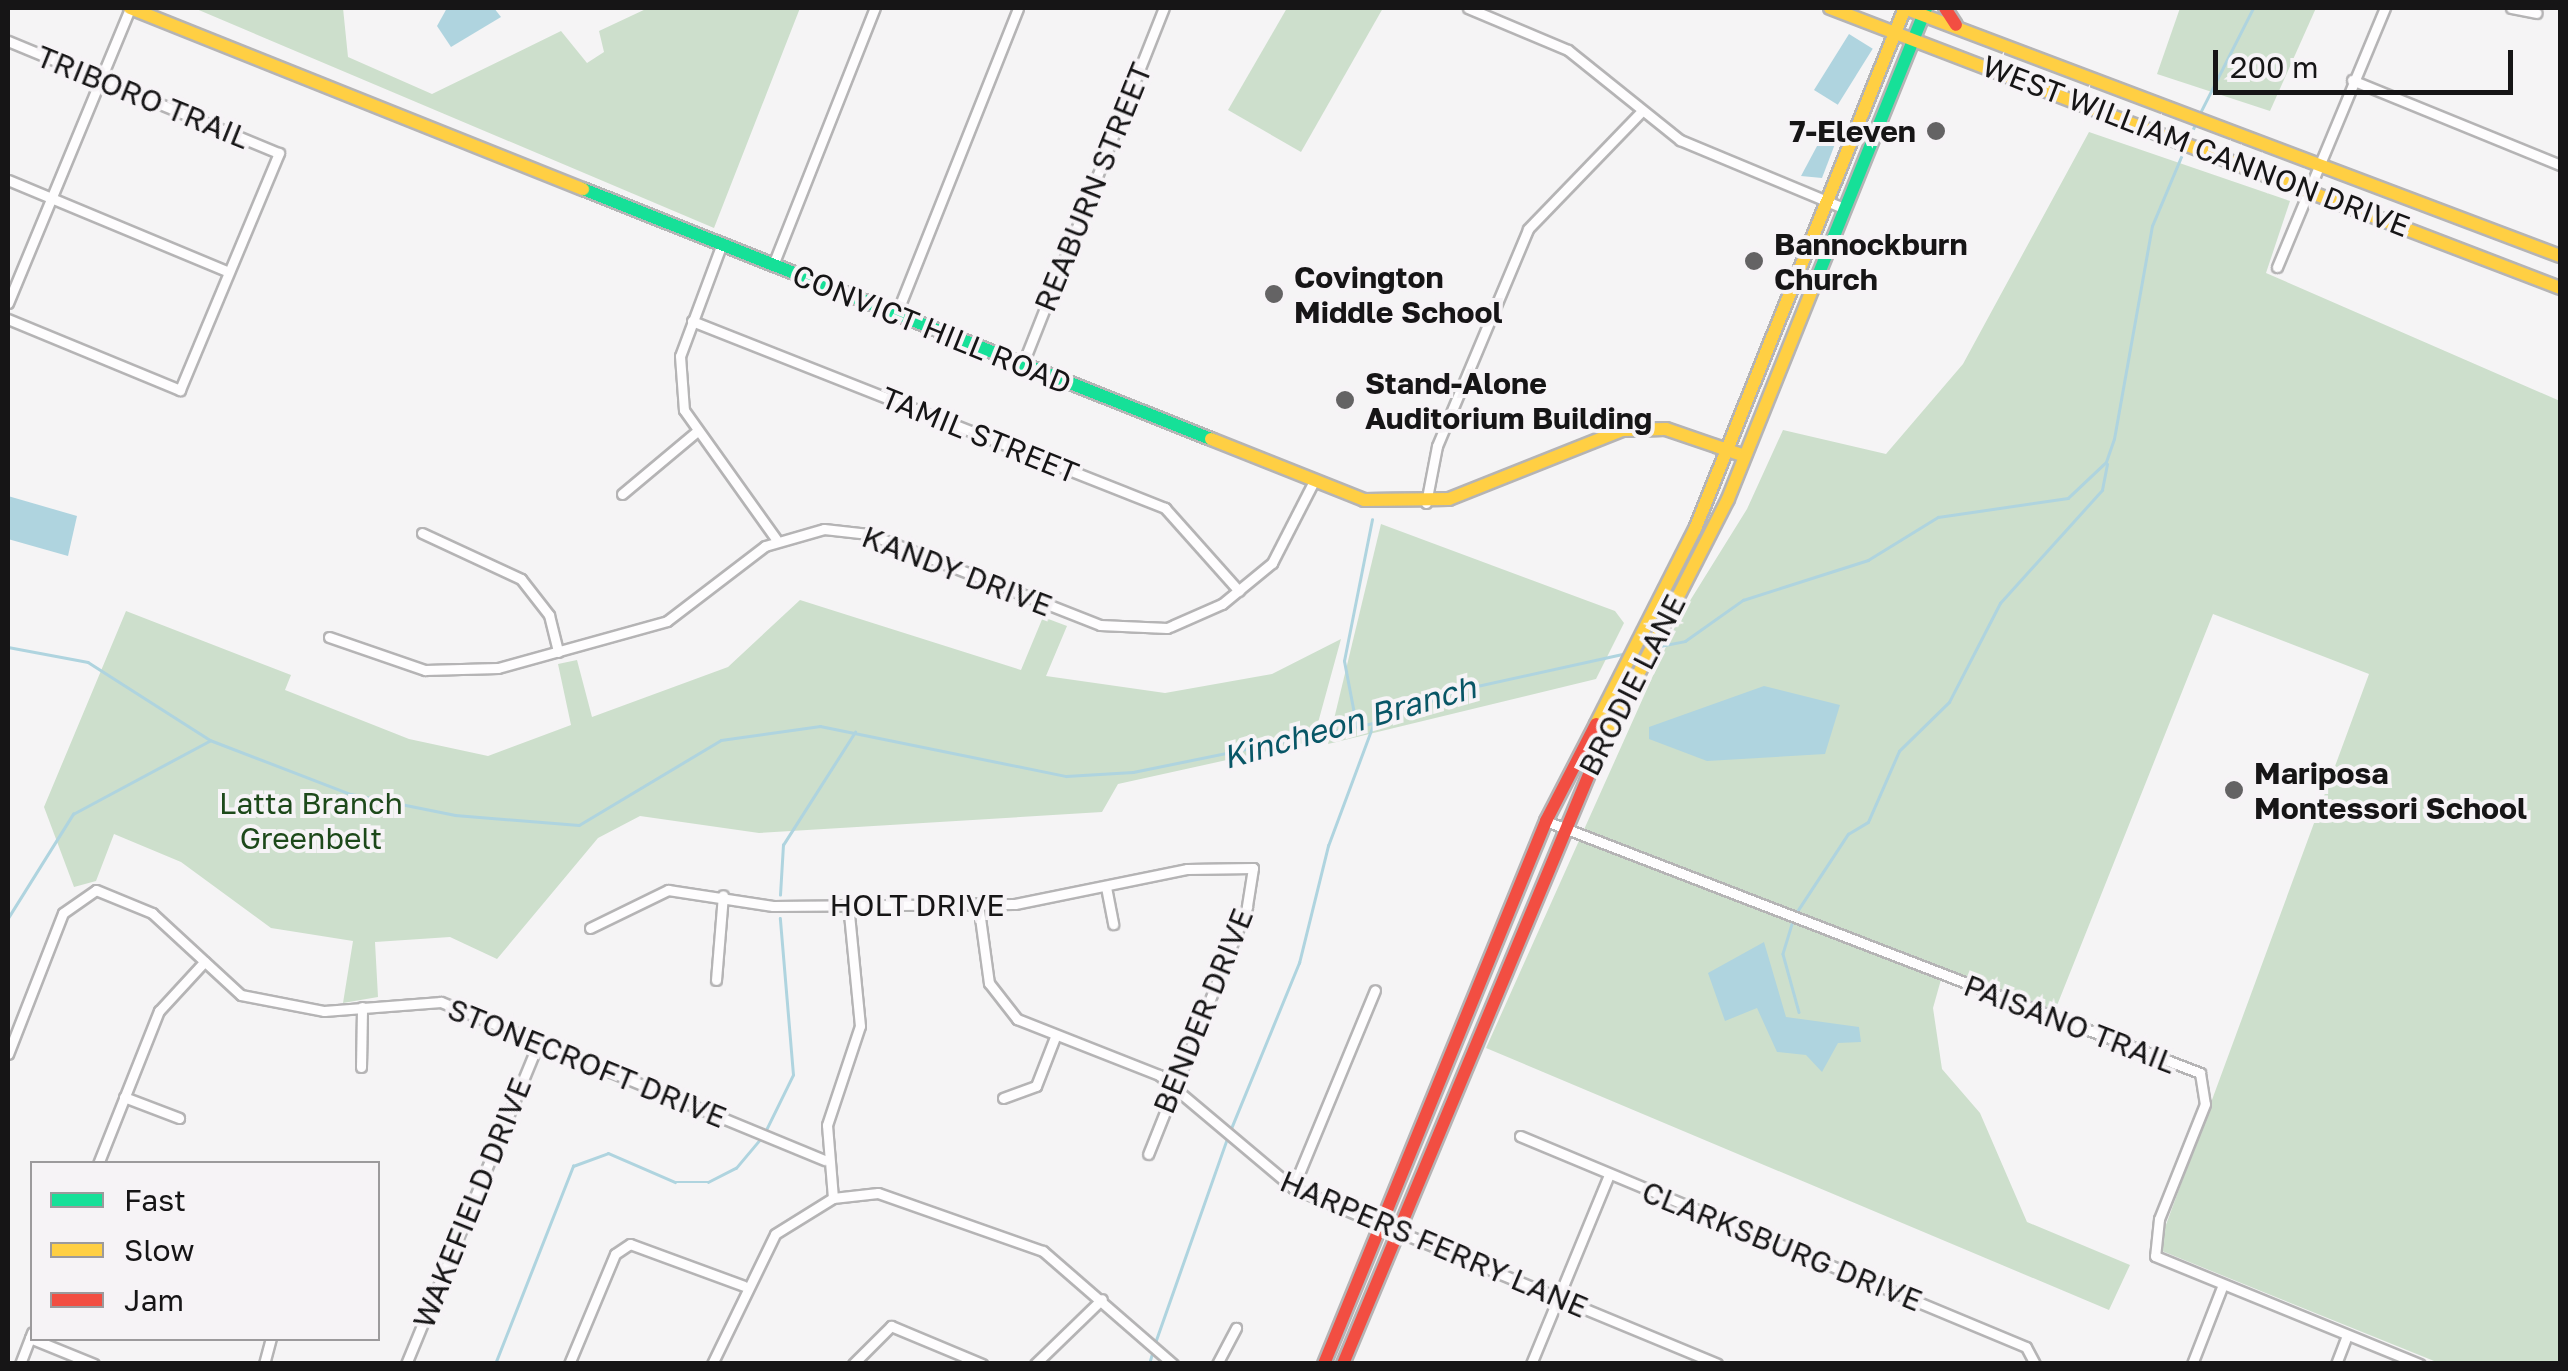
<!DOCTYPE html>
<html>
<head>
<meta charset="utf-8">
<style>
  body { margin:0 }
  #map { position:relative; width:2568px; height:1371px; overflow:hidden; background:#f5f4f5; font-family:"Golos Text",sans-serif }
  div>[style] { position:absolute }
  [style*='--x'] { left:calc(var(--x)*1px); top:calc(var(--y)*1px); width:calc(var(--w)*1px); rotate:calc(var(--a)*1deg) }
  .green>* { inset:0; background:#cddfcc }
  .water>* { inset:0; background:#afd4df; transform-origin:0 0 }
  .stream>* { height:2.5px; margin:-1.25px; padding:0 1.25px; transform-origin:1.25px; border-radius:1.25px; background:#afd4df }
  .roads { filter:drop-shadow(2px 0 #b5b4b5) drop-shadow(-2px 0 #b5b4b5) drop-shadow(0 2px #b5b4b5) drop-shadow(0 -2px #b5b4b5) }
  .street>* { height:9px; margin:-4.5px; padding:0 4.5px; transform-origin:4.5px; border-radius:4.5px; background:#fefdfe }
  .fast>* { height:12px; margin:-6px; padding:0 6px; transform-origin:6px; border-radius:6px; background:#16e098 }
  .slow>* { height:12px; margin:-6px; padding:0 6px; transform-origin:6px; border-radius:6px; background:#ffcf43 }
  .jam>* { height:12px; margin:-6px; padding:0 6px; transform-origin:6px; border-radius:6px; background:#f24e42 }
  .dots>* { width:28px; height:28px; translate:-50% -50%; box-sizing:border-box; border:5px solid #f6f3f6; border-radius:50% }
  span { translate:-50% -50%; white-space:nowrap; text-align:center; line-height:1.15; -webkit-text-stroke:8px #f6f3f6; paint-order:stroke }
  .street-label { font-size:30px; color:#161516 }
  .poi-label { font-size:30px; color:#161516; font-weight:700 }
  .right { translate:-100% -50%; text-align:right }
  .left { translate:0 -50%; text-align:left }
  .park-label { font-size:30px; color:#1d491a }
  .water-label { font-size:32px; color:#085666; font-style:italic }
  .frame { position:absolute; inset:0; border:10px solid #161516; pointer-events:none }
  .legend { position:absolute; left:30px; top:1161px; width:350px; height:180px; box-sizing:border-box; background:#f6f3f6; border:2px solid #9c9a9c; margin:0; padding:12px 18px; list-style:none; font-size:30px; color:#161516 }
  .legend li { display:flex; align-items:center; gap:20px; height:50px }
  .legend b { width:50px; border:2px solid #9c9a9c }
  .scale { position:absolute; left:2213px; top:50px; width:300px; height:45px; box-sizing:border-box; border:5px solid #161516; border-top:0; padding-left:12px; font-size:30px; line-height:35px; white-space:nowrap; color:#161516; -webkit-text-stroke:8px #f6f3f6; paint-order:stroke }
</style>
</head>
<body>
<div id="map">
  <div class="green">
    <div style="clip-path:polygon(194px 8px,343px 8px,348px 57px,432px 94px,561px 31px,587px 63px,604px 52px,599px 31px,648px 8px,800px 8px,714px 228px)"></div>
    <div style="clip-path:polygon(1287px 8px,1383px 8px,1301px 152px,1228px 110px)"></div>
    <div style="clip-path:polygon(2180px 8px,2316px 8px,2270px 111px,2157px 74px)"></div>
    <div style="clip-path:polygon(2089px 132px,2290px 201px,2266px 273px,2560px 401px,2560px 1363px,2439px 1363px,2157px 1249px,2369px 674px,2213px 614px,2052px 1018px,1942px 976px,1933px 1008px,1942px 1069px,1980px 1113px,2027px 1222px,2130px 1265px,2109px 1310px,1486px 1048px,1678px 620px,1747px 509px,1783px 430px,1886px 454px,1963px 364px)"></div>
    <div style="clip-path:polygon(1381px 524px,1615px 611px,1624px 623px,1596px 679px,1328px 744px)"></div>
    <div style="clip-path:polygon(800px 600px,1021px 670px,1043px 617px,1067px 626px,1046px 676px,1165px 693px,1272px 674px,1341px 639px,1313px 741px,1118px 784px,1102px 812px,759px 833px,640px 816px,598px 838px,497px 959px,450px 937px,375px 942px,378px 997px,343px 1003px,353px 941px,271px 928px,181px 862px,114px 834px,96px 881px,74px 887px,44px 807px,126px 611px,291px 675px,285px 690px,409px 739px,488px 756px,571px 725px,558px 664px,577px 660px,592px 717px,728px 667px)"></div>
  </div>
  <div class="water">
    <div style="clip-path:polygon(447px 8px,494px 8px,501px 17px,451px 47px,437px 26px)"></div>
    <div style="left:1849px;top:34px;width:28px;height:66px;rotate:32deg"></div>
    <div style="clip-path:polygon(1832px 118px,1843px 123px,1822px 178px,1801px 176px)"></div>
    <div style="clip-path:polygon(8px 496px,77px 516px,68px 556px,8px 539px)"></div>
    <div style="clip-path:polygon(1764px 686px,1840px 705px,1825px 754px,1707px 761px,1649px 739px,1649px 727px)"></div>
    <div style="clip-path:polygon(1764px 942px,1786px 1017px,1859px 1027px,1861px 1042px,1838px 1043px,1822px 1072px,1806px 1055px,1777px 1052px,1757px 1008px,1725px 1021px,1708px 973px)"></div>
  </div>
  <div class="stream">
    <div style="--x:2199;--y:115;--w:120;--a:-63.2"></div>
    <div style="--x:2189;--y:138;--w:17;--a:-66"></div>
    <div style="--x:1660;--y:646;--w:25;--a:-11"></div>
    <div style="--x:1685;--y:641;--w:71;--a:-35.3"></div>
    <div style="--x:1743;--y:600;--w:131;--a:-17.7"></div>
    <div style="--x:1868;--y:560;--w:82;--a:-31.6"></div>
    <div style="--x:1938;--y:517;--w:131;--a:-8.3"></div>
    <div style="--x:2068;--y:498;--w:52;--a:-43.5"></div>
    <div style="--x:2106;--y:462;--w:24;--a:-71"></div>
    <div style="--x:2114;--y:439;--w:216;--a:-79.9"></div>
    <div style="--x:2152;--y:226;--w:82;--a:-67.2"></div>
    <div style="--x:8;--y:647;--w:81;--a:10.6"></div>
    <div style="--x:88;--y:662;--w:145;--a:32.6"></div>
    <div style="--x:210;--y:740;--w:151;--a:21"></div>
    <div style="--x:351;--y:794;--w:106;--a:11.4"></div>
    <div style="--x:455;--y:815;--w:124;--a:4.6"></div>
    <div style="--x:579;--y:825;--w:165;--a:-30.9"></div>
    <div style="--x:721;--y:740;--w:100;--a:-8"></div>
    <div style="--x:820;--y:726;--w:251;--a:11.5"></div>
    <div style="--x:1066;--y:776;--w:67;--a:-3.4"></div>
    <div style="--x:1133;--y:772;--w:245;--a:-11.5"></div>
    <div style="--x:1373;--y:723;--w:92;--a:-21"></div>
    <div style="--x:1459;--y:690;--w:168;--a:-12.4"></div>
    <div style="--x:1356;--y:724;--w:64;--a:-100.8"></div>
    <div style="--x:1344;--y:661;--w:144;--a:-78.8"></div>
    <div style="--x:780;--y:895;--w:50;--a:-86.6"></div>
    <div style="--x:783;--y:845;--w:134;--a:-57.5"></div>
    <div style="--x:1798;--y:910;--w:91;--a:-56.7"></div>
    <div style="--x:1848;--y:834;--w:23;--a:-31"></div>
    <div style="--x:1868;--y:822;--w:77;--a:-66.4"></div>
    <div style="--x:1899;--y:751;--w:70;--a:-44.4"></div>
    <div style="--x:1949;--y:702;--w:111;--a:-62.7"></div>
    <div style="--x:2000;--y:603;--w:152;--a:-47.9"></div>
    <div style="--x:2102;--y:490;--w:26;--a:-79"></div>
    <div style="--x:8;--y:918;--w:123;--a:-58"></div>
    <div style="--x:73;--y:814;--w:154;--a:-28.2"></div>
    <div style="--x:1793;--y:921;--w:34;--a:107"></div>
    <div style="--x:1783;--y:954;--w:60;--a:74.6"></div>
    <div style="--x:766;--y:1130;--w:61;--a:-63.9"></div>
    <div style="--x:793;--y:1075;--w:157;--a:-94.8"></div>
    <div style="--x:1230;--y:1131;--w:182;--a:-67.7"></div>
    <div style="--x:1299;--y:963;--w:121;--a:-76.1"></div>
    <div style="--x:1328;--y:846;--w:129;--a:-69.6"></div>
    <div style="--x:1155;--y:1343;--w:216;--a:-70.6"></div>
    <div style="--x:495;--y:1364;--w:213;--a:-68.5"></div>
    <div style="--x:573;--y:1166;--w:37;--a:-20"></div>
    <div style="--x:608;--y:1153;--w:73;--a:23.4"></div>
    <div style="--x:675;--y:1182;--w:33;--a:0"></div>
    <div style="--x:708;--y:1182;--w:31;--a:-27"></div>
    <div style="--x:736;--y:1168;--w:40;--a:-50"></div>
    <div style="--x:1149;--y:1364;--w:15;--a:-74"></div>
  </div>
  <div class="roads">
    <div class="street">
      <div style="--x:1468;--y:8;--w:108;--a:22.8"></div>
      <div style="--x:1568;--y:50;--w:144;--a:38.8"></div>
      <div style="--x:1680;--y:140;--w:177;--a:22.6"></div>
      <div style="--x:2511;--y:8;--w:26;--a:11"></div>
      <div style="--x:8;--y:41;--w:293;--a:22.5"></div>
      <div style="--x:279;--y:153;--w:257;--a:112.7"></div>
      <div style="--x:180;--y:390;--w:186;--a:-157.6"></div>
      <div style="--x:2352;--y:80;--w:225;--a:22.2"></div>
      <div style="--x:8;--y:180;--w:239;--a:22.6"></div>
      <div style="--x:721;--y:246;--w:117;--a:110.4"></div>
      <div style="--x:680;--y:356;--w:54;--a:85.8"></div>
      <div style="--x:684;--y:410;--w:158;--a:54.5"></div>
      <div style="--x:773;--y:265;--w:277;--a:-68.4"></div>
      <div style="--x:2277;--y:267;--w:281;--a:-67.4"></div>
      <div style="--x:8;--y:303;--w:319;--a:-67.5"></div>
      <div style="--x:896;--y:315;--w:330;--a:-68.3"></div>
      <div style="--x:692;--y:321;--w:509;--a:21.57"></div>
      <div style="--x:1165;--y:508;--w:111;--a:48.3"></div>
      <div style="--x:1022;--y:366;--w:385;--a:-68.4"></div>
      <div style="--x:622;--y:494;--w:95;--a:-39.9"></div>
      <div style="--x:1426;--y:503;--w:58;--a:-79.1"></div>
      <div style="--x:1437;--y:446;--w:235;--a:-67.2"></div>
      <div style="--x:1528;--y:229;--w:161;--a:-46"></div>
      <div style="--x:422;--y:533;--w:109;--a:24.9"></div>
      <div style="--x:521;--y:579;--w:46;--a:52.1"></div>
      <div style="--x:549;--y:615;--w:38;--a:76"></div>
      <div style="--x:329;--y:637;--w:102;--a:19"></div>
      <div style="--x:425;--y:670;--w:73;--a:-1.6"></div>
      <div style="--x:498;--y:668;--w:175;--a:-15.5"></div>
      <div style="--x:667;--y:621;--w:123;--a:-37.4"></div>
      <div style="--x:765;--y:546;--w:61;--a:-16.1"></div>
      <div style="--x:824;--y:529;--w:45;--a:6.3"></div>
      <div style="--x:869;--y:534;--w:248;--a:21.5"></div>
      <div style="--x:1100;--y:625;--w:67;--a:2.6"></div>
      <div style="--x:1167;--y:628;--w:60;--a:-23.6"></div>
      <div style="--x:1222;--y:604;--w:65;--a:-39.4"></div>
      <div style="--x:1272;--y:563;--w:92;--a:-62.9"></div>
      <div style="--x:1546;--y:821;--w:701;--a:21.07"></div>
      <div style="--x:2200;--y:1073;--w:31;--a:81"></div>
      <div style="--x:2205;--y:1104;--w:124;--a:111.8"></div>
      <div style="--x:2159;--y:1219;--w:37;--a:96"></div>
      <div style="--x:2155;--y:1256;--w:286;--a:22.2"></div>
      <div style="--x:1106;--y:887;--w:38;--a:79"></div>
      <div style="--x:978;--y:903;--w:81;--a:82.2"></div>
      <div style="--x:989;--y:983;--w:46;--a:52.1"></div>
      <div style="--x:1017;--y:1019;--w:153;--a:21.5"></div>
      <div style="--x:1159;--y:1075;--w:175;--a:40.1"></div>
      <div style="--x:1293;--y:1188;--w:459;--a:22.5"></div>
      <div style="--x:590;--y:928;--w:87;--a:-26"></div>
      <div style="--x:668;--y:890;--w:106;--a:8.7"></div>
      <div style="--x:773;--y:906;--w:242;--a:-0.5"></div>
      <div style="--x:1015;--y:904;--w:176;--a:-11.5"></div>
      <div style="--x:1187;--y:869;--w:66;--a:-0.9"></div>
      <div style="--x:1253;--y:868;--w:39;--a:99"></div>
      <div style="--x:1247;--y:907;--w:266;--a:111.8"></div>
      <div style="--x:716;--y:980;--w:85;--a:-85.3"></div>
      <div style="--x:8;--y:1054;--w:151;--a:-68.7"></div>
      <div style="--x:63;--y:913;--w:40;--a:-34.9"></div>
      <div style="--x:96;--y:890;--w:61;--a:22.3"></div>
      <div style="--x:152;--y:913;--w:121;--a:42.7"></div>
      <div style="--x:241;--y:995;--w:85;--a:10.9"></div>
      <div style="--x:324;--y:1011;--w:117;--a:-4.4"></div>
      <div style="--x:441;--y:1002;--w:415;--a:22.4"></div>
      <div style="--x:361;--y:1067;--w:60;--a:-89"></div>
      <div style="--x:124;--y:1097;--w:59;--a:20.9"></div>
      <div style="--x:1003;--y:1098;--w:35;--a:-20"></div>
      <div style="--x:1036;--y:1086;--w:53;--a:-68.8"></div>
      <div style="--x:1520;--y:1136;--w:548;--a:22.64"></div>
      <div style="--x:2026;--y:1347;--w:19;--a:62"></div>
      <div style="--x:98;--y:1164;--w:165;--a:-68.3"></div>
      <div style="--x:159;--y:1011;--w:67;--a:-47.4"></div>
      <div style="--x:1293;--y:1188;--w:214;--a:-67.5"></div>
      <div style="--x:833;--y:1198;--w:73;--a:-94.7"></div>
      <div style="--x:827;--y:1125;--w:104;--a:-71.6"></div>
      <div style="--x:860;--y:1026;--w:124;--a:-95.6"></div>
      <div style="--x:30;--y:1338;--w:69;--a:22.1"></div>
      <div style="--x:20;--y:1364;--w:34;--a:-69"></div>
      <div style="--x:264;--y:1364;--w:27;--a:-75"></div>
      <div style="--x:406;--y:1364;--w:347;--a:-67.6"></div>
      <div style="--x:569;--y:1364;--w:119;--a:-67.3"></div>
      <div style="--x:615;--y:1254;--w:18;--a:-34"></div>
      <div style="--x:630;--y:1244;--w:121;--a:20.2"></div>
      <div style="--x:712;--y:1364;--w:144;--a:-64.1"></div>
      <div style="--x:775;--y:1234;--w:68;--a:-31.8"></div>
      <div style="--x:833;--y:1198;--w:45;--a:-6.3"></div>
      <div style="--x:878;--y:1193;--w:175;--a:19.4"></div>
      <div style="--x:1043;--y:1251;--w:172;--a:41"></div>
      <div style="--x:853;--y:1364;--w:54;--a:-45"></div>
      <div style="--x:891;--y:1326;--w:99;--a:22.7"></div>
      <div style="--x:1035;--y:1364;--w:93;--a:-44.1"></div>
      <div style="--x:1217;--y:1364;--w:41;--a:-62.2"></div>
      <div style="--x:1531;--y:1364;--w:204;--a:-67.6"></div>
      <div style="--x:2192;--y:1364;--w:83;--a:-68.7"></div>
      <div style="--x:2336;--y:1364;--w:31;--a:-69"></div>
    </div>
    <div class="fast">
      <div style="--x:583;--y:189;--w:676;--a:21.71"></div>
      <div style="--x:1813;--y:288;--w:302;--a:-68"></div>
    </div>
    <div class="slow">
      <div style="--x:130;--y:8;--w:488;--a:21.8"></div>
      <div style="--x:1830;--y:8;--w:782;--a:20.98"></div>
      <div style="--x:1904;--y:8;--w:701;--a:20.71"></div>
      <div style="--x:1211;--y:439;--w:165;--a:21.7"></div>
      <div style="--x:1364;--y:500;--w:85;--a:-0.7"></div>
      <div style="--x:1449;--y:499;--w:186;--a:-21.7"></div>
      <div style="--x:1622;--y:430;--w:44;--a:-1.3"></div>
      <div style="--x:1666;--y:429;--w:83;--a:18.9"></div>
      <div style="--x:1596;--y:724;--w:219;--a:-63.1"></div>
      <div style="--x:1695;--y:529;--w:562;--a:-68.05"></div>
      <div style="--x:1598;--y:753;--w:285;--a:-62.9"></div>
      <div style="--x:1728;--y:499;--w:227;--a:-68.1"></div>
    </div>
    <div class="jam">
      <div style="--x:1945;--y:8;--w:20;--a:57"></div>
      <div style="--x:1324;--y:1364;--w:587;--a:-67.76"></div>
      <div style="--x:1546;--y:821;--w:109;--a:-62.7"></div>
      <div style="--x:1343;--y:1364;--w:662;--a:-67.35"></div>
    </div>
  </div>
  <div class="dots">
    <div style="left:1936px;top:131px;background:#646364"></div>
    <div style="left:1754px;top:261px;background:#646364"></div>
    <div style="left:1274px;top:294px;background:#646364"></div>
    <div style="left:1345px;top:400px;background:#646364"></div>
    <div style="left:2234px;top:790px;background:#646364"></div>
  </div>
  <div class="street-label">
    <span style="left:143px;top:97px;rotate:22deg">TRIBORO TRAIL</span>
    <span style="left:2196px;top:146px;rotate:21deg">WEST WILLIAM CANNON DRIVE</span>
    <span style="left:1093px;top:187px;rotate:-68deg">REABURN STREET</span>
    <span style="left:932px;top:329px;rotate:22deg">CONVICT HILL ROAD</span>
    <span style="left:980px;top:435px;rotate:22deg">TAMIL STREET</span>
    <span style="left:957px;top:571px;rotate:21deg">KANDY DRIVE</span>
    <span style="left:1632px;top:685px;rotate:-63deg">BRODIE LANE</span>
    <span style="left:917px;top:905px">HOLT DRIVE</span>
    <span style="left:1203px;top:1011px;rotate:-68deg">BENDER DRIVE</span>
    <span style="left:2070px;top:1024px;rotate:21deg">PAISANO TRAIL</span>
    <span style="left:587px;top:1063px;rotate:22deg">STONECROFT DRIVE</span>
    <span style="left:472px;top:1203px;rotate:-68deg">WAKEFIELD DRIVE</span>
    <span style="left:1434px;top:1244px;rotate:23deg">HARPERS FERRY LANE</span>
    <span style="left:1782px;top:1246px;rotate:22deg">CLARKSBURG DRIVE</span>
  </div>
  <div class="poi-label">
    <span class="right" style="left:1916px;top:131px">7-Eleven</span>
    <span class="left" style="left:1774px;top:261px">Bannockburn<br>Church</span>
    <span class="left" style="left:1294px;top:294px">Covington<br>Middle School</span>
    <span class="left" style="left:1365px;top:400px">Stand-Alone<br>Auditorium Building</span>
    <span class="left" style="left:2254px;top:790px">Mariposa<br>Montessori School</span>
  </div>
  <div class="park-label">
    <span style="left:311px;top:820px">Latta Branch<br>Greenbelt</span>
  </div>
  <div class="water-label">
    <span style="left:1349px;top:722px;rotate:-16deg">Kincheon Branch</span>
  </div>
  <div class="frame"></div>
  <ul class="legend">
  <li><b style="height:12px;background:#16e098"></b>Fast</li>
  <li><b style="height:12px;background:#ffcf43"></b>Slow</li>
  <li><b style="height:12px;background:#f24e42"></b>Jam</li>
  </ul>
  <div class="scale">200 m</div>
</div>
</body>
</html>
